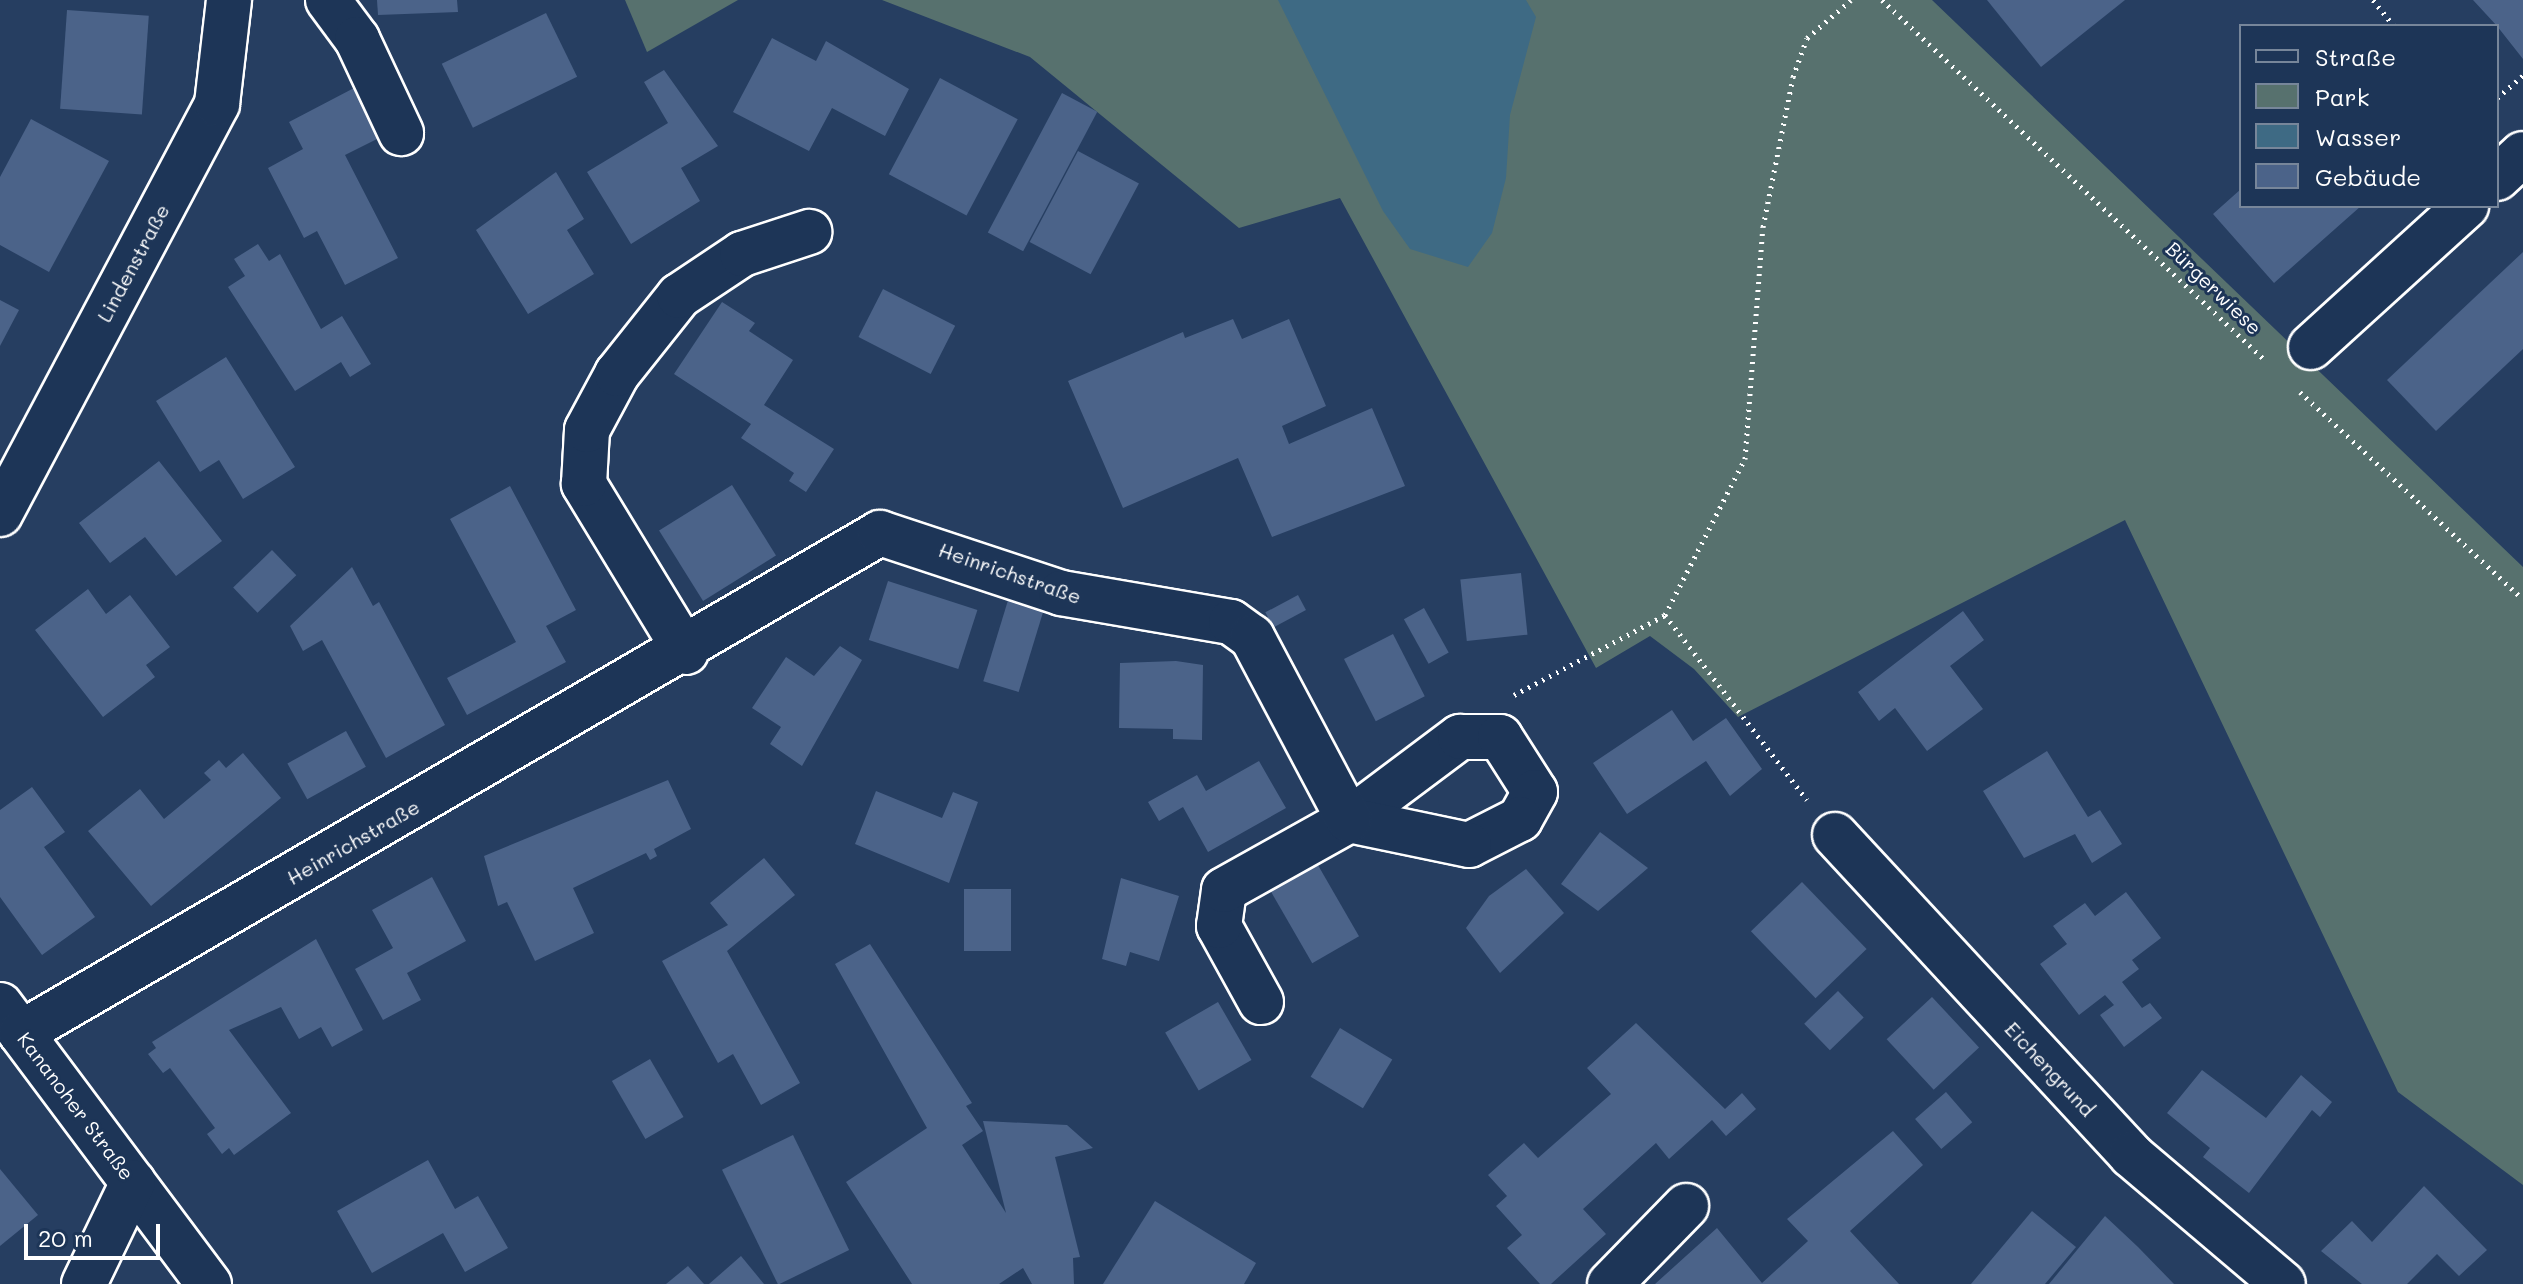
<!DOCTYPE html>
<html>
<head>
<meta charset="utf-8">
<style>
  body { margin:0 }
  #map { position:relative; width:2523px; height:1284px; overflow:hidden; background:#263e61; font-family:Mali,sans-serif }
  div>[style] { position:absolute }
  [style*='--x'] { left:calc(var(--x)*1px); top:calc(var(--y)*1px); width:calc(var(--w)*1px); rotate:calc(var(--a)*1deg) }
  .green>* { inset:0; background:#57716e }
  .water>* { inset:0; background:#3e6a84 }
  .building>* { inset:0; background:#4b6389; transform-origin:0 0 }
  .path>* { height:5px; margin-top:-2.5px; transform-origin:0; background:repeating-linear-gradient(90deg,#fff 0 2px,transparent 0 8px) }
  .roads { filter:drop-shadow(2px 0 #fff) drop-shadow(-2px 0 #fff) drop-shadow(0 2px #fff) drop-shadow(0 -2px #fff) }
  .minor>* { height:44px; margin:-22px; padding:0 22px; transform-origin:22px; border-radius:22px; background:#1d3557 }
  span { translate:-50% -50%; white-space:nowrap; text-align:center; line-height:1.15; -webkit-text-stroke:6px #1d3557; paint-order:stroke }
  .street-label { font-size:20px; color:#fff }
  .legend { position:absolute; left:2239px; top:24px; width:260px; height:184px; box-sizing:border-box; background:#1d3557; border:2px solid #77869a; margin:0; padding:10px 14px; list-style:none; font-size:24px; color:#fff }
  .legend li { display:flex; align-items:center; gap:16px; height:40px }
  .legend b { width:40px; border:2px solid #77869a }
  .scale { position:absolute; left:24px; top:1224px; width:136px; height:36px; box-sizing:border-box; border:4px solid #fff; border-top:0; padding-left:10px; font-size:24px; line-height:28px; white-space:nowrap; color:#fff; -webkit-text-stroke:6px #1d3557; paint-order:stroke }
</style>
</head>
<body>
<div id="map">
  <div class="green">
    <div style="clip-path:polygon(625px 0,738px 0,647px 52px)"></div>
    <div style="clip-path:polygon(882px 0,1932px 0,2523px 567px,2523px 1185px,2398px 1092px,2125px 520px,1738px 717px,1694px 669px,1650px 636px,1596px 668px,1340px 198px,1239px 228px,1030px 57px)"></div>
  </div>
  <div class="water">
    <div style="clip-path:polygon(1278px 0,1526px 0,1536px 17px,1510px 115px,1506px 178px,1492px 233px,1468px 267px,1410px 249px,1383px 211px)"></div>
  </div>
  <div class="building">
    <div style="clip-path:polygon(377px 0,457px 0,458px 12px,378px 15px)"></div>
    <div style="clip-path:polygon(1987px 0,2125px 0,2041px 67px)"></div>
    <div style="clip-path:polygon(2473px 0,2523px 0,2523px 59px,2497px 26px)"></div>
    <div style="left:67px;top:10px;width:82px;height:99px;rotate:4deg"></div>
    <div style="left:546px;top:13px;width:71px;height:116px;rotate:64deg"></div>
    <div style="clip-path:polygon(772px 38px,816px 61px,826px 41px,909px 89px,885px 136px,832px 108px,809px 151px,733px 112px)"></div>
    <div style="clip-path:polygon(664px 70px,718px 146px,681px 168px,700px 201px,631px 244px,587px 172px,668px 123px,644px 82px)"></div>
    <div style="left:940px;top:78px;width:88px;height:109px;rotate:28deg"></div>
    <div style="clip-path:polygon(354px 88px,379px 138px,345px 155px,398px 258px,345px 285px,317px 231px,304px 238px,268px 168px,303px 149px,289px 122px)"></div>
    <div style="left:1062px;top:93px;width:40px;height:158px;rotate:28deg"></div>
    <div style="clip-path:polygon(31px 119px,109px 161px,49px 272px,0 245px,0 177px)"></div>
    <div style="left:1078px;top:151px;width:69px;height:103px;rotate:28deg"></div>
    <div style="clip-path:polygon(556px 172px,584px 219px,567px 230px,594px 274px,528px 314px,476px 230px)"></div>
    <div style="clip-path:polygon(2241px 189px,2241px 206px,2361px 206px,2274px 283px,2213px 214px)"></div>
    <div style="clip-path:polygon(258px 244px,269px 261px,280px 254px,321px 329px,342px 316px,371px 364px,350px 377px,341px 362px,295px 391px,228px 287px,245px 276px,234px 259px)"></div>
    <div style="clip-path:polygon(2523px 252px,2523px 349px,2436px 431px,2387px 380px)"></div>
    <div style="left:883px;top:289px;width:81px;height:54px;rotate:27deg"></div>
    <div style="clip-path:polygon(0 300px,19px 310px,0 346px)"></div>
    <div style="clip-path:polygon(722px 302px,755px 323px,749px 331px,793px 360px,764px 405px,834px 449px,806px 492px,789px 481px,794px 473px,741px 438px,751px 424px,674px 374px)"></div>
    <div style="clip-path:polygon(1233px 319px,1242px 339px,1289px 319px,1326px 406px,1282px 426px,1289px 444px,1372px 408px,1405px 486px,1272px 537px,1238px 458px,1123px 508px,1068px 381px,1183px 332px,1185px 338px)"></div>
    <div style="clip-path:polygon(226px 357px,295px 467px,243px 499px,219px 460px,200px 472px,156px 401px)"></div>
    <div style="clip-path:polygon(159px 461px,222px 541px,176px 576px,145px 537px,110px 563px,79px 523px)"></div>
    <div style="left:732px;top:485px;width:83px;height:86px;rotate:58deg"></div>
    <div style="clip-path:polygon(510px 486px,576px 610px,546px 626px,566px 662px,467px 715px,447px 678px,516px 642px,450px 519px)"></div>
    <div style="left:272px;top:550px;width:35px;height:54px;rotate:46deg"></div>
    <div style="clip-path:polygon(352px 567px,373px 606px,379px 602px,445px 725px,386px 758px,322px 640px,303px 651px,290px 626px)"></div>
    <div style="left:1521px;top:573px;width:62px;height:61px;rotate:84deg"></div>
    <div style="left:888px;top:581px;width:94px;height:62px;rotate:18deg"></div>
    <div style="clip-path:polygon(88px 589px,106px 614px,130px 595px,170px 647px,146px 665px,155px 677px,103px 717px,35px 630px)"></div>
    <div style="left:1298px;top:595px;width:17px;height:37px;rotate:62deg"></div>
    <div style="left:1009px;top:597px;width:37px;height:88px;rotate:17deg"></div>
    <div style="left:1424px;top:608px;width:51px;height:23px;rotate:61deg"></div>
    <div style="clip-path:polygon(1963px 611px,1984px 640px,1950px 666px,1983px 709px,1927px 751px,1895px 708px,1879px 721px,1858px 692px)"></div>
    <div style="left:1393px;top:634px;width:70px;height:55px;rotate:63deg"></div>
    <div style="clip-path:polygon(840px 646px,862px 660px,802px 766px,770px 744px,781px 727px,752px 708px,786px 657px,814px 676px)"></div>
    <div style="clip-path:polygon(1176px 661px,1203px 665px,1202px 740px,1173px 739px,1173px 729px,1119px 728px,1120px 663px)"></div>
    <div style="clip-path:polygon(1672px 710px,1693px 741px,1726px 718px,1762px 769px,1730px 796px,1706px 761px,1627px 814px,1593px 763px)"></div>
    <div style="left:346px;top:731px;width:41px;height:67px;rotate:61deg"></div>
    <div style="clip-path:polygon(2047px 751px,2088px 817px,2100px 810px,2122px 844px,2092px 863px,2075px 834px,2024px 858px,1983px 791px)"></div>
    <div style="clip-path:polygon(243px 753px,281px 798px,151px 906px,88px 831px,140px 789px,164px 819px,211px 780px,204px 773px,219px 760px,226px 768px)"></div>
    <div style="clip-path:polygon(1259px 761px,1286px 808px,1208px 852px,1183px 807px,1159px 821px,1148px 802px,1197px 775px,1206px 791px)"></div>
    <div style="clip-path:polygon(668px 780px,691px 829px,654px 849px,657px 856px,650px 860px,646px 853px,573px 888px,594px 933px,535px 961px,507px 902px,498px 906px,484px 856px)"></div>
    <div style="clip-path:polygon(32px 787px,65px 832px,44px 847px,95px 917px,42px 955px,0 897px,0 810px)"></div>
    <div style="clip-path:polygon(876px 791px,942px 818px,953px 792px,978px 802px,949px 883px,855px 844px)"></div>
    <div style="clip-path:polygon(1600px 832px,1648px 868px,1598px 911px,1561px 884px)"></div>
    <div style="clip-path:polygon(764px 858px,795px 895px,727px 951px,800px 1083px,761px 1105px,733px 1054px,718px 1063px,662px 961px,728px 925px,710px 903px)"></div>
    <div style="left:1315px;top:860px;width:88px;height:54px;rotate:60deg"></div>
    <div style="clip-path:polygon(1526px 869px,1564px 913px,1500px 973px,1466px 928px,1489px 896px)"></div>
    <div style="clip-path:polygon(432px 877px,466px 941px,407px 973px,421px 1000px,383px 1020px,355px 969px,393px 948px,372px 910px)"></div>
    <div style="clip-path:polygon(1121px 878px,1179px 896px,1159px 961px,1130px 952px,1126px 966px,1102px 959px)"></div>
    <div style="left:1802px;top:882px;width:93px;height:71px;rotate:46deg"></div>
    <div style="left:964px;top:889px;width:47px;height:62px"></div>
    <div style="clip-path:polygon(2126px 892px,2161px 938px,2132px 960px,2139px 969px,2122px 982px,2142px 1008px,2150px 1003px,2162px 1018px,2124px 1047px,2100px 1015px,2114px 1005px,2105px 995px,2079px 1015px,2040px 964px,2067px 944px,2053px 926px,2085px 903px,2095px 916px)"></div>
    <div style="clip-path:polygon(316px 939px,363px 1030px,332px 1047px,321px 1027px,299px 1039px,281px 1007px,229px 1030px,291px 1113px,234px 1155px,229px 1148px,222px 1154px,207px 1134px,215px 1128px,170px 1068px,163px 1073px,148px 1054px,156px 1048px,152px 1042px)"></div>
    <div style="clip-path:polygon(870px 944px,972px 1103px,966px 1106px,983px 1131px,962px 1145px,1006px 1213px,983px 1121px,1067px 1125px,1093px 1148px,1055px 1157px,1080px 1257px,1073px 1258px,1074px 1284px,1032px 1284px,1023px 1268px,999px 1284px,912px 1284px,846px 1182px,927px 1128px,835px 964px)"></div>
    <div style="left:1838px;top:991px;width:37px;height:47px;rotate:46deg"></div>
    <div style="left:1932px;top:997px;width:69px;height:62px;rotate:47deg"></div>
    <div style="left:1218px;top:1002px;width:67px;height:61px;rotate:60deg"></div>
    <div style="clip-path:polygon(1636px 1023px,1725px 1109px,1742px 1093px,1756px 1109px,1726px 1136px,1712px 1120px,1669px 1159px,1656px 1143px,1583px 1209px,1606px 1234px,1551px 1284px,1540px 1284px,1507px 1248px,1522px 1235px,1496px 1206px,1507px 1196px,1488px 1175px,1524px 1143px,1538px 1158px,1611px 1094px,1587px 1068px)"></div>
    <div style="left:1340px;top:1028px;width:61px;height:57px;rotate:31deg"></div>
    <div style="left:650px;top:1059px;width:67px;height:44px;rotate:60deg"></div>
    <div style="clip-path:polygon(2202px 1070px,2266px 1118px,2301px 1075px,2332px 1102px,2320px 1117px,2312px 1110px,2249px 1193px,2203px 1157px,2210px 1148px,2167px 1113px)"></div>
    <div style="left:1946px;top:1092px;width:40px;height:41px;rotate:49deg"></div>
    <div style="clip-path:polygon(1893px 1131px,1923px 1165px,1850px 1231px,1899px 1284px,1655px 1284px,1717px 1228px,1762px 1283px,1808px 1241px,1787px 1219px)"></div>
    <div style="left:793px;top:1135px;width:128px;height:79px;rotate:64deg"></div>
    <div style="clip-path:polygon(428px 1160px,455px 1209px,478px 1196px,508px 1248px,465px 1272px,443px 1233px,372px 1273px,337px 1211px)"></div>
    <div style="clip-path:polygon(0 1169px,38px 1215px,0 1246px)"></div>
    <div style="clip-path:polygon(2424px 1186px,2487px 1250px,2459px 1276px,2437px 1254px,2407px 1284px,2362px 1284px,2321px 1251px,2352px 1221px,2372px 1242px)"></div>
    <div style="clip-path:polygon(1155px 1201px,1256px 1263px,1244px 1284px,1103px 1284px)"></div>
    <div style="clip-path:polygon(2032px 1211px,2076px 1247px,2045px 1284px,1971px 1284px)"></div>
    <div style="clip-path:polygon(2105px 1216px,2138px 1247px,2174px 1284px,2049px 1284px)"></div>
    <div style="clip-path:polygon(741px 1256px,764px 1284px,709px 1284px)"></div>
    <div style="clip-path:polygon(688px 1266px,704px 1284px,666px 1284px)"></div>
  </div>
  <div class="path">
    <div style="--x:1882;--y:0;--w:527;--a:43.23"></div>
    <div style="--x:2373;--y:0;--w:33;--a:51"></div>
    <div style="--x:2497;--y:98;--w:35;--a:-41"></div>
    <div style="--x:2300;--y:392;--w:304;--a:42.9"></div>
    <div style="--x:1665;--y:615;--w:233;--a:52.5"></div>
    <div style="--x:1514;--y:695;--w:171;--a:-27.9"></div>
    <div style="--x:1665;--y:615;--w:175;--a:-62.9"></div>
    <div style="--x:1745;--y:459;--w:233;--a:-85.6"></div>
    <div style="--x:1763;--y:227;--w:153;--a:-78.7"></div>
    <div style="--x:1793;--y:77;--w:41;--a:-70.3"></div>
    <div style="--x:1807;--y:38;--w:58;--a:-40.8"></div>
  </div>
  <div class="roads">
    <div class="minor">
      <div style="--x:328;--y:0;--w:49;--a:53.4"></div>
      <div style="--x:357;--y:39;--w:104;--a:64.9"></div>
      <div style="--x:2497;--y:178;--w:35;--a:-43"></div>
      <div style="--x:2311;--y:347;--w:210;--a:-42.3"></div>
      <div style="--x:0;--y:514;--w:464;--a:-62.1"></div>
      <div style="--x:217;--y:104;--w:105;--a:-83.4"></div>
      <div style="--x:686;--y:652;--w:197;--a:-121.3"></div>
      <div style="--x:584;--y:484;--w:54;--a:-86.8"></div>
      <div style="--x:587;--y:430;--w:64;--a:-61.8"></div>
      <div style="--x:617;--y:374;--w:100;--a:-51.5"></div>
      <div style="--x:679;--y:296;--w:76;--a:-33.7"></div>
      <div style="--x:742;--y:254;--w:71;--a:-18.2"></div>
      <div style="--x:1835;--y:835;--w:436;--a:47.2"></div>
      <div style="--x:2131;--y:1155;--w:199;--a:40.3"></div>
      <div style="--x:1261;--y:1002;--w:87;--a:-118.9"></div>
      <div style="--x:1219;--y:926;--w:36;--a:-82"></div>
      <div style="--x:1224;--y:890;--w:143;--a:-29.2"></div>
      <div style="--x:1349;--y:820;--w:139;--a:-36.8"></div>
      <div style="--x:1460;--y:737;--w:40;--a:0"></div>
      <div style="--x:1500;--y:737;--w:65;--a:57.5"></div>
      <div style="--x:1535;--y:792;--w:31;--a:119"></div>
      <div style="--x:1520;--y:819;--w:57;--a:153"></div>
      <div style="--x:1469;--y:845;--w:123;--a:-168.2"></div>
      <div style="--x:0;--y:1005;--w:349;--a:53.2"></div>
      <div style="--x:21;--y:1033;--w:994;--a:-30.2"></div>
      <div style="--x:880;--y:533;--w:191;--a:18.3"></div>
      <div style="--x:1061;--y:593;--w:172;--a:9.7"></div>
      <div style="--x:1231;--y:622;--w:26;--a:36"></div>
      <div style="--x:1252;--y:637;--w:207;--a:62.1"></div>
      <div style="--x:84;--y:1284;--w:113;--a:-64.3"></div>
      <div style="--x:1610;--y:1284;--w:109;--a:-45.7"></div>
    </div>
  </div>
  <div class="street-label">
    <span style="left:133px;top:263px;rotate:-62deg">Lindenstraße</span>
    <span style="left:2214px;top:288px;rotate:44deg">Bürgerwiese</span>
    <span style="left:1010px;top:573px;rotate:19deg">Heinrichstraße</span>
    <span style="left:353px;top:842px;rotate:-30deg">Heinrichstraße</span>
    <span style="left:2050px;top:1069px;rotate:47deg">Eichengrund</span>
    <span style="left:76px;top:1106px;rotate:53deg">Kananoher Straße</span>
  </div>
  <ul class="legend">
  <li><b style="height:10px;background:#1d3557"></b>Straße</li>
  <li><b style="height:22px;background:#57716e"></b>Park</li>
  <li><b style="height:22px;background:#3e6a84"></b>Wasser</li>
  <li><b style="height:22px;background:#4b6389"></b>Gebäude</li>
  </ul>
  <div class="scale">20 m</div>
</div>
</body>
</html>
